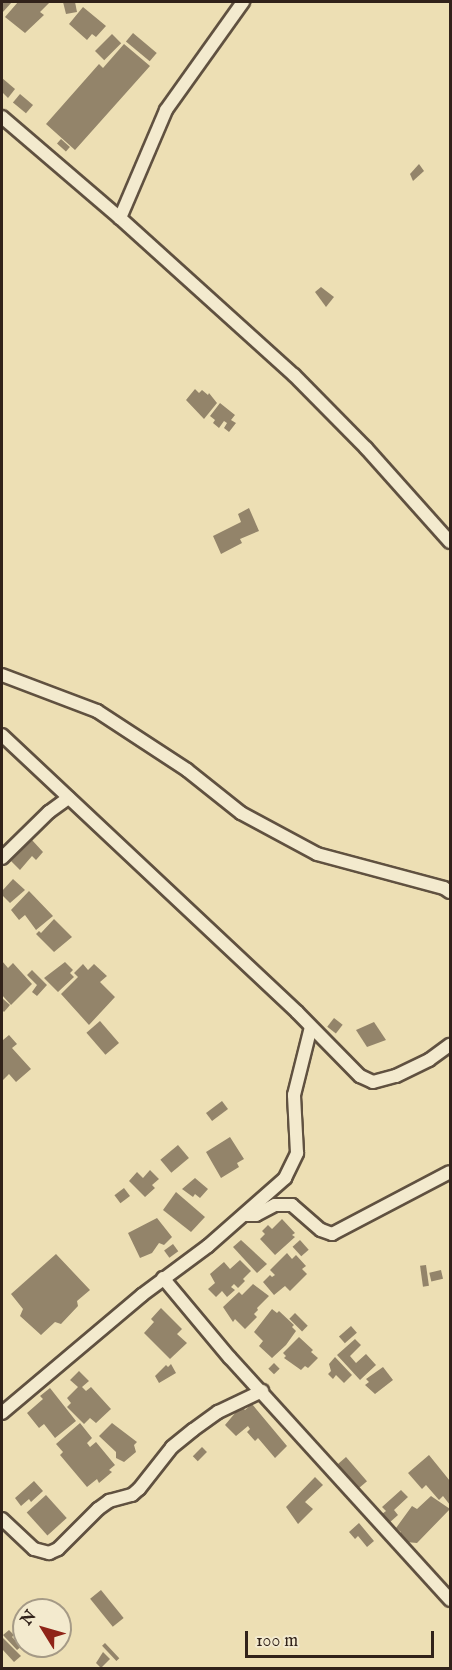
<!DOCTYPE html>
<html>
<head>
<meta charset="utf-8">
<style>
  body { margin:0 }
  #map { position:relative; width:452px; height:1670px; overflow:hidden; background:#eddfb4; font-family:"IM FELL English",serif }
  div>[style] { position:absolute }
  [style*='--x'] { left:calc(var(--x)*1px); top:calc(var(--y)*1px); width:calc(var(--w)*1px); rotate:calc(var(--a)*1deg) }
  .building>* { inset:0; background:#93846a; transform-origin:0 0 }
  .roads { filter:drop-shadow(2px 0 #605140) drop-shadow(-2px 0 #605140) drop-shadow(0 2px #605140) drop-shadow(0 -2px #605140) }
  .street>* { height:12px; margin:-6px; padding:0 6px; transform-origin:6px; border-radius:6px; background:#f3eace }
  span { translate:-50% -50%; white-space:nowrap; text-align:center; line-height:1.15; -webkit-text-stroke:6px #f3eace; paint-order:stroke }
  .frame { position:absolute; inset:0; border:3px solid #31221a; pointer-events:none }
  .north { position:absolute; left:12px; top:1598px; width:60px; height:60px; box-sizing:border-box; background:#f3eace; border:2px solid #a59a86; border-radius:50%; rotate:307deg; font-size:16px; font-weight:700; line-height:24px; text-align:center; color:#31221a }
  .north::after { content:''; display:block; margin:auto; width:21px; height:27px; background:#8f2418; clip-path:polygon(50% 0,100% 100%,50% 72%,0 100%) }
  .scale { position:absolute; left:245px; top:1631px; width:189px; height:27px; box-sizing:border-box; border:3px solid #31221a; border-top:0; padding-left:8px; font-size:18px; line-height:21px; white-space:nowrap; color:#31221a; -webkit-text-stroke:4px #f3eace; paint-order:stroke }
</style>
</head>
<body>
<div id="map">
  <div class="building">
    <div style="clip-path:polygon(2px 2px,12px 2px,2px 13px)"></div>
    <div style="clip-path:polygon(18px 2px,50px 2px,40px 12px,44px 15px,25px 33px,5px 17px)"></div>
    <div style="clip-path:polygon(63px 2px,75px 2px,77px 12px,66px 14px)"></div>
    <div style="clip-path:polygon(83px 7px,106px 26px,96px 37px,92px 34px,87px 40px,69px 24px)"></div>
    <div style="left:133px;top:33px;width:31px;height:11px;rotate:40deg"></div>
    <div style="left:112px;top:34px;width:13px;height:24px;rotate:45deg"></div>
    <div style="clip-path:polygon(124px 44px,150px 66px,75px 150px,46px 124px,99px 64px,103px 68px)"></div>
    <div style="clip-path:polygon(2px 78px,15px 89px,8px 98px,2px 92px)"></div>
    <div style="left:20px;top:94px;width:17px;height:11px;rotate:40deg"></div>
    <div style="left:61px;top:139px;width:12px;height:6px;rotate:42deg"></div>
    <div style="clip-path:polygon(419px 164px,424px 171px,413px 181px,410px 174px)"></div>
    <div style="clip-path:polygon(321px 287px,334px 297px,326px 307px,315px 292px)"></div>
    <div style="clip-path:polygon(195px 389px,199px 393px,202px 390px,208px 395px,209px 393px,217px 403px,204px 419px,186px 400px)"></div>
    <div style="clip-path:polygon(220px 403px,235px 415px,231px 420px,236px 423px,229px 432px,224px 428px,227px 423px,224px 421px,219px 428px,213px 423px,215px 420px,210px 416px)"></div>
    <div style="clip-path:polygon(249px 508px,259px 531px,240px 539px,242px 543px,221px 554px,213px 536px,241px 522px,238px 514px)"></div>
    <div style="clip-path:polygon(32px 840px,43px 852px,36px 860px,32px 856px,20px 870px,11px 861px)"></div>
    <div style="clip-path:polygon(13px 879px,25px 890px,10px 903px,2px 895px,2px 891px)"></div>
    <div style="clip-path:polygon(29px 891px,53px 916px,36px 930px,25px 915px,19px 920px,11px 910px)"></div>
    <div style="clip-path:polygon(54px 919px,72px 937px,54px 952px,36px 934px,39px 931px,41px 933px)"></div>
    <div style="clip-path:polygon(2px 961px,8px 968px,13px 963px,32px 984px,11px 1005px,2px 995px)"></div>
    <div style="clip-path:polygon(65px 962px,73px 970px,70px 973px,74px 977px,58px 992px,44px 978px)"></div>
    <div style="clip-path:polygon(83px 964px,88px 970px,94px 964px,107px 976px,100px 982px,115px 997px,89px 1025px,61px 994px,78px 977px,74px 973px)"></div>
    <div style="clip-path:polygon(32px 970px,47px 985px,37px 996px,32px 992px,37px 985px,27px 975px)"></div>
    <div style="clip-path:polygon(2px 998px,10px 1005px,4px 1012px,2px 1010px)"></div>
    <div style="left:334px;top:1018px;width:11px;height:11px;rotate:38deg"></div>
    <div style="left:100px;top:1021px;width:29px;height:18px;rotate:49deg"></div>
    <div style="clip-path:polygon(374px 1022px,386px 1040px,367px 1047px,356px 1030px)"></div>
    <div style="clip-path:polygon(9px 1035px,17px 1044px,12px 1048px,31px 1069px,16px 1082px,9px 1074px,2px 1081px,2px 1038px,3px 1040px)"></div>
    <div style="left:222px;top:1101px;width:10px;height:20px;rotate:53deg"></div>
    <div style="clip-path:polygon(230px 1137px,244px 1159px,237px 1163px,239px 1167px,221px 1178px,206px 1152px)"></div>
    <div style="left:178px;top:1145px;width:17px;height:23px;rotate:50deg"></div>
    <div style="clip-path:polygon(150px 1170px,159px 1179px,152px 1185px,155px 1188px,145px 1197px,129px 1181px,137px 1172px,143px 1178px)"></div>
    <div style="clip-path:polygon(195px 1178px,208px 1189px,200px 1198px,195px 1194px,193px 1197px,182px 1189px)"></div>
    <div style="left:124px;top:1188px;width:10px;height:12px;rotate:53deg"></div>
    <div style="clip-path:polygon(176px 1192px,205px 1217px,191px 1232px,163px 1210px)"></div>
    <div style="clip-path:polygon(157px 1218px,172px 1237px,164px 1245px,159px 1243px,152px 1253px,140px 1258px,128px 1233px)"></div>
    <div style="clip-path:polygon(282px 1219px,295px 1233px,292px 1235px,295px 1237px,275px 1255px,260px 1239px,265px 1234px,262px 1231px,268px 1225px,272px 1229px)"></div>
    <div style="clip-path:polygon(241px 1240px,267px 1264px,257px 1273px,233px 1247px)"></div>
    <div style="left:300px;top:1240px;width:13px;height:10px;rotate:48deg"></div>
    <div style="left:173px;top:1244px;width:9px;height:11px;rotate:54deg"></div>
    <div style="clip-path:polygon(287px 1253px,292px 1259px,296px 1255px,306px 1266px,302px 1269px,307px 1274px,290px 1291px,285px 1286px,274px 1295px,263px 1282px,270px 1275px,272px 1277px,275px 1275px,270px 1270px)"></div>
    <div style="clip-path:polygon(56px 1254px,90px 1290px,77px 1301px,78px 1306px,61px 1324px,55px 1322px,41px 1335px,20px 1316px,23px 1309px,11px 1294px)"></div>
    <div style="clip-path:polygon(240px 1260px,251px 1271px,243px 1279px,245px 1281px,238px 1288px,234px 1284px,231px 1287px,235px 1290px,227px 1297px,222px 1291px,216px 1297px,208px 1289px,215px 1283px,210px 1274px,224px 1262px,230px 1269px)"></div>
    <div style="left:426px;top:1265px;width:21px;height:6px;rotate:82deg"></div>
    <div style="left:441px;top:1270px;width:9px;height:12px;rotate:77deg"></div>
    <div style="clip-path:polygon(253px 1284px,269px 1296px,257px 1308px,258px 1310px,254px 1314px,257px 1317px,245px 1329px,235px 1319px,233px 1322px,223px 1307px,239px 1292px,242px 1295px)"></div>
    <div style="clip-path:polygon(161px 1308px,182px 1329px,177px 1334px,187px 1343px,170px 1359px,144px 1333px,154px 1322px,151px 1319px)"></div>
    <div style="clip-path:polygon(272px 1309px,277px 1313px,279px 1311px,294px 1325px,292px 1327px,296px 1331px,286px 1345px,272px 1358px,259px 1346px,263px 1341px,254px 1332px)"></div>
    <div style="left:295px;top:1313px;width:18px;height:8px;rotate:45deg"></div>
    <div style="left:351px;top:1326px;width:9px;height:16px;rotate:49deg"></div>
    <div style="clip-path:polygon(299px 1337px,313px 1350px,311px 1352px,318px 1358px,308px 1368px,305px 1366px,301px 1370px,284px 1358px,286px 1356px,283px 1353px)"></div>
    <div style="clip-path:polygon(355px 1339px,361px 1345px,350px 1356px,356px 1363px,366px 1354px,376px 1365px,360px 1380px,337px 1355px)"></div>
    <div style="clip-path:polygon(335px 1357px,352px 1375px,344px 1383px,336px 1375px,333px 1379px,328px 1374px,331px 1371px,329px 1364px)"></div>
    <div style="left:274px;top:1363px;width:8px;height:8px;rotate:45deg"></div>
    <div style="clip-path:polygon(171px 1364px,176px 1373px,159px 1383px,155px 1376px,166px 1365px,168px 1367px)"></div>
    <div style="clip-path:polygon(383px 1367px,393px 1380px,375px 1394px,365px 1385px,369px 1382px,366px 1379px)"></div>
    <div style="clip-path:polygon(79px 1371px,89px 1381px,82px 1387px,86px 1391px,91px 1387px,111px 1409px,96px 1423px,90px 1418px,84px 1424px,67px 1407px,71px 1403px,67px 1398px,78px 1387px,70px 1380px)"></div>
    <div style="clip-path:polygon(50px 1388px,76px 1421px,55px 1438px,44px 1424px,39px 1428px,27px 1413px,43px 1399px,40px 1396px)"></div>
    <div style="clip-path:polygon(252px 1404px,287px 1446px,275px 1458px,258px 1438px,255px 1441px,247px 1432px,250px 1429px,248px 1426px,236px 1436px,225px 1425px,241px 1406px,245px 1410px)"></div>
    <div style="clip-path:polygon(80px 1423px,92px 1438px,87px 1443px,90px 1447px,96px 1442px,115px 1465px,109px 1470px,112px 1472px,99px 1483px,97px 1479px,87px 1487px,60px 1455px,63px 1452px,56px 1444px)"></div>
    <div style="clip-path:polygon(112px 1423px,137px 1442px,134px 1445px,136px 1452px,124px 1462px,116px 1458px,116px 1452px,99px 1436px)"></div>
    <div style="left:202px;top:1447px;width:7px;height:13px;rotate:45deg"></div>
    <div style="clip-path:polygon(429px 1455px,450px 1481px,450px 1505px,443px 1496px,439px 1500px,426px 1485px,422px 1489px,408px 1473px)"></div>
    <div style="left:346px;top:1457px;width:32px;height:11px;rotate:49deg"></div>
    <div style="clip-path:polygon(315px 1477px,323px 1485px,305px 1502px,313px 1509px,298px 1524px,286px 1507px)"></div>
    <div style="clip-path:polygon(34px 1481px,43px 1491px,31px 1502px,29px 1499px,21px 1506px,15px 1498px)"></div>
    <div style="clip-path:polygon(401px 1490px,408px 1497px,394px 1510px,398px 1515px,389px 1523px,382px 1514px,386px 1511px,382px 1507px)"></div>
    <div style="left:46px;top:1495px;width:31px;height:26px;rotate:48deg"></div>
    <div style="clip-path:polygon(431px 1496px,450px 1509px,417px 1543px,406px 1542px,398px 1536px,401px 1532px,396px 1528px,412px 1506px,417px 1509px)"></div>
    <div style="clip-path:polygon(359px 1523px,374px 1541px,367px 1547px,358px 1536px,355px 1539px,349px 1532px)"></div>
    <div style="left:101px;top:1590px;width:36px;height:14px;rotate:51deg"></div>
    <div style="clip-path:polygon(24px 1620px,24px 1638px,14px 1628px)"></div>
    <div style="clip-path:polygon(9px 1630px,14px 1635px,12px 1637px,15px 1640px,17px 1638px,23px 1645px,17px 1650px,3px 1635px)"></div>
    <div style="clip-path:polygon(3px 1638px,21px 1656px,14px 1662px,2px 1649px)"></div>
    <div style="left:105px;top:1643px;width:21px;height:4px;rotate:47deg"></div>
    <div style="clip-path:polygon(25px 1646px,47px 1646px,32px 1655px)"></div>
    <div style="clip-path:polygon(103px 1652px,110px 1659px,101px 1668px,96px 1663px)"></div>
  </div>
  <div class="roads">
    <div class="street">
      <div style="--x:2;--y:117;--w:155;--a:40.6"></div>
      <div style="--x:120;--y:218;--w:234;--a:42.1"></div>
      <div style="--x:294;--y:375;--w:103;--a:45.4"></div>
      <div style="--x:366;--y:448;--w:126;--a:48.2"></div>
      <div style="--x:120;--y:218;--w:117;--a:-66.9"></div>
      <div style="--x:166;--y:110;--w:133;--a:-54.5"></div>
      <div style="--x:2;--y:675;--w:102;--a:20.8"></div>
      <div style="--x:97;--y:711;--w:108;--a:33.2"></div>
      <div style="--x:187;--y:770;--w:69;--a:38.5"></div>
      <div style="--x:241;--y:813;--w:86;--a:28.3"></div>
      <div style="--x:317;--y:854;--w:131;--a:15"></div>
      <div style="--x:444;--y:888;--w:7;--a:34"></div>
      <div style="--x:2;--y:735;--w:405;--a:43.2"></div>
      <div style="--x:297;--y:1012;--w:90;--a:45.5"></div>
      <div style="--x:360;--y:1076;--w:14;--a:25"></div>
      <div style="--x:373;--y:1082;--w:24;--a:-15"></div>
      <div style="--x:396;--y:1076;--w:37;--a:-26"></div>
      <div style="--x:429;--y:1060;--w:26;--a:-36"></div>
      <div style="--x:2;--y:858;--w:66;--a:-44.4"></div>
      <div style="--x:49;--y:812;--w:24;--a:-36"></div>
      <div style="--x:244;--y:1215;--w:12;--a:0"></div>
      <div style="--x:256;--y:1215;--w:21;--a:-28"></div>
      <div style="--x:275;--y:1205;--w:17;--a:0"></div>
      <div style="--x:292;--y:1205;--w:38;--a:41"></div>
      <div style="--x:321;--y:1230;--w:12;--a:20"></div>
      <div style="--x:332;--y:1234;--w:133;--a:-27.7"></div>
      <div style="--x:163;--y:1278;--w:104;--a:50.1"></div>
      <div style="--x:230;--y:1358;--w:327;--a:47.7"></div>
      <div style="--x:2;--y:1413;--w:183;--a:-40.1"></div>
      <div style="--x:142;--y:1295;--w:82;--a:-36.6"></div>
      <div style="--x:208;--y:1246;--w:103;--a:-41.4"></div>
      <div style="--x:285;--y:1178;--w:28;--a:-64"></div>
      <div style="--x:297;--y:1153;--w:58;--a:-93"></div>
      <div style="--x:294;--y:1095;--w:70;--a:-76"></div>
      <div style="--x:2;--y:1519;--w:44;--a:43.2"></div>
      <div style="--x:34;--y:1549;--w:16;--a:15"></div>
      <div style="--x:49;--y:1553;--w:10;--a:-24"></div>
      <div style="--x:58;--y:1549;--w:57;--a:-45"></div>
      <div style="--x:98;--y:1509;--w:14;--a:-36"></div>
      <div style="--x:109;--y:1501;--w:24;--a:-15"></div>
      <div style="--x:132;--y:1495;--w:9;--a:-41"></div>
      <div style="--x:139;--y:1489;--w:53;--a:-51.8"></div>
      <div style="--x:172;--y:1447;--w:27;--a:-39"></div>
      <div style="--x:193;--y:1430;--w:31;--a:-36"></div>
      <div style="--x:218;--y:1412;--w:49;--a:-25.5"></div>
    </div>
  </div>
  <div class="frame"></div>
  <div class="north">N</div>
  <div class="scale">100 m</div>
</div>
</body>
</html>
